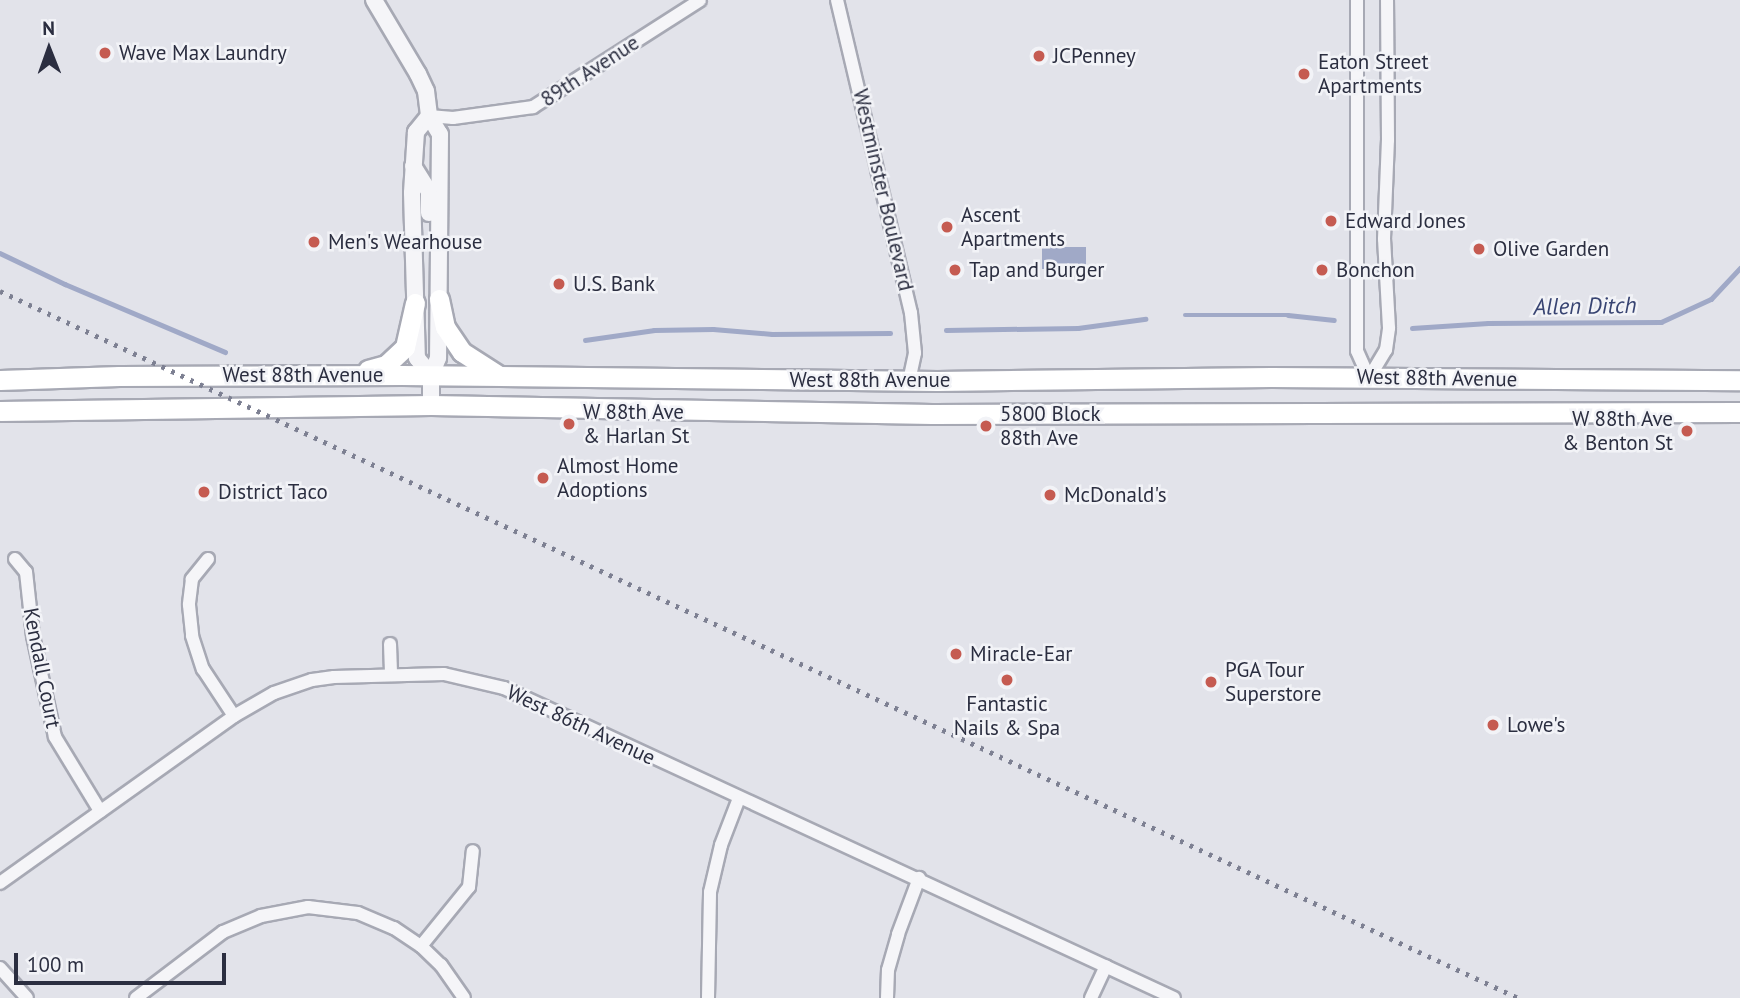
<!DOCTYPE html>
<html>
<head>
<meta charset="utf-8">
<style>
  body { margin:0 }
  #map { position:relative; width:1740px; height:998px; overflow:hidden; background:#e2e3ea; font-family:"PT Sans",sans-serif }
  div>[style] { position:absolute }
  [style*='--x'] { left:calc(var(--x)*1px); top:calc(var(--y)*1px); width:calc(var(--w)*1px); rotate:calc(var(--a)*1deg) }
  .water>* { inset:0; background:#a0a9c7; transform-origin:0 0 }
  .stream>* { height:4.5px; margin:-2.25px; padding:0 2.25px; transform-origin:2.25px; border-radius:2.25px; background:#a0a9c7 }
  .roads { filter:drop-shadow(2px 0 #a7a9b4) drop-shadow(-2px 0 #a7a9b4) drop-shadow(0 2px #a7a9b4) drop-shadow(0 -2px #a7a9b4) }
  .minor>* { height:12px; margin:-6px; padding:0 6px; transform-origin:6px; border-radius:6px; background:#f5f5f8 }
  .tertiary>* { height:16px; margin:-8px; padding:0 8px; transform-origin:8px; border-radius:8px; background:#f5f5f8 }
  .primary>* { height:19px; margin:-9.5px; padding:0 9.5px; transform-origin:9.5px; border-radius:9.5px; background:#fff }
  .rail>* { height:4.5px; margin-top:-2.25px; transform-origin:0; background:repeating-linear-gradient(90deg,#7d8092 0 3.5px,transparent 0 10.5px) }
  .dots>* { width:19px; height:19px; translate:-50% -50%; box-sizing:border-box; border:4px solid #f2f3f7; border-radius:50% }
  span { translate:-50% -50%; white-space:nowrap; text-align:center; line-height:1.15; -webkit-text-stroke:5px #f2f3f7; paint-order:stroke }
  .poi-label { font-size:21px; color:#2b2e40 }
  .left { translate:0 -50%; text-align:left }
  .right { translate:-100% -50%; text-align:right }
  .street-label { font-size:21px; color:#2b2e40 }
  .water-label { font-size:23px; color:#384472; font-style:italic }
  .north { position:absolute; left:14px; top:14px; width:70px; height:70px; -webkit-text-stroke:5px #f2f3f7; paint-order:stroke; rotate:359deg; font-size:19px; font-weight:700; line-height:28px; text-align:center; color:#2b2e40 }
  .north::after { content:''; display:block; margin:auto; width:24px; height:32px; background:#2b2e40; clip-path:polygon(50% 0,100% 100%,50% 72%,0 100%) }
  .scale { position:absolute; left:14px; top:953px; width:212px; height:32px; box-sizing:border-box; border:4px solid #2b2e40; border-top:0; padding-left:9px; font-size:21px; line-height:24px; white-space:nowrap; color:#2b2e40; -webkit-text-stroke:5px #f2f3f7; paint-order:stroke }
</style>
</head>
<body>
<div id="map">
  <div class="water">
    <div style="left:1042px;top:247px;width:44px;height:22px"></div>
  </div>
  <div class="stream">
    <div style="--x:0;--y:253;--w:72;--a:25.5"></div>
    <div style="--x:65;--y:284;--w:174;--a:23"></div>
    <div style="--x:1185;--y:315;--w:103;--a:0"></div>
    <div style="--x:1288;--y:315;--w:46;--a:6.2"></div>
    <div style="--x:1412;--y:328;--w:76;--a:-3.8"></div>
    <div style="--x:1488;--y:323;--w:173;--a:-0.3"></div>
    <div style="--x:1661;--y:322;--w:55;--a:-24.7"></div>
    <div style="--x:1711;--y:299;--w:42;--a:-46.9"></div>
    <div style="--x:946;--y:330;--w:132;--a:-0.9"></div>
    <div style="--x:1078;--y:328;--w:68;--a:-7.7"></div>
    <div style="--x:585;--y:340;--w:70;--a:-8.2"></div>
    <div style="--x:654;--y:330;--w:59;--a:-1"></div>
    <div style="--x:713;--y:329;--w:59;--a:4.8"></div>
    <div style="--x:772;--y:334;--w:118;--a:-0.5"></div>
  </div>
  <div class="roads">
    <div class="minor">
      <div style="--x:837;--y:0;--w:322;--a:76.7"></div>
      <div style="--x:911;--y:313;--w:40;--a:84.3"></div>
      <div style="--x:915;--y:353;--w:29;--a:102"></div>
      <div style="--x:1357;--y:0;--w:351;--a:90"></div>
      <div style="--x:1357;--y:351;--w:30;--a:66"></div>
      <div style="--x:429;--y:116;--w:24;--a:5"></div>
      <div style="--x:453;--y:118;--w:81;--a:-7.8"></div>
      <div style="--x:533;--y:107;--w:198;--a:-32.6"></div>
      <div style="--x:1369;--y:378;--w:33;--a:-59"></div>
      <div style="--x:1386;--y:350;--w:22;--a:-82"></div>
      <div style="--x:1389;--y:328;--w:89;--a:-93.2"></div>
      <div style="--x:1384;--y:239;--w:99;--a:-87.7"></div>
      <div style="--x:1388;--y:140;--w:140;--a:-90.4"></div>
      <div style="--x:15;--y:559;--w:17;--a:50"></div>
      <div style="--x:26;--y:572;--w:64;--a:83.8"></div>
      <div style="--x:33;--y:636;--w:103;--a:77.7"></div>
      <div style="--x:55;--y:737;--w:87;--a:58.7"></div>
      <div style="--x:208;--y:559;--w:26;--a:129"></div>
      <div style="--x:192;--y:579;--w:26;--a:97"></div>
      <div style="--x:189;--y:605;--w:31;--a:84"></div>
      <div style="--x:192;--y:636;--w:35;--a:72"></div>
      <div style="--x:203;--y:669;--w:56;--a:56.6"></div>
      <div style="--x:390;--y:644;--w:29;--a:88"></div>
      <div style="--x:0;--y:883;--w:287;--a:-35.5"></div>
      <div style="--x:234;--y:716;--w:46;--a:-29.9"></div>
      <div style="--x:274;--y:693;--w:40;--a:-18.9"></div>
      <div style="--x:312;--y:680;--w:22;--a:-8"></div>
      <div style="--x:334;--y:677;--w:110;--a:-1.6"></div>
      <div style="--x:444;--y:674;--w:62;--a:13.1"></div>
      <div style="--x:504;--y:688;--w:738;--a:24.83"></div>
      <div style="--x:421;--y:946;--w:76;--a:-50.9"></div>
      <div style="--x:469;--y:887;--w:36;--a:-84"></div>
      <div style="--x:0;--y:968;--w:40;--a:48"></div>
      <div style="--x:136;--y:998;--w:109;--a:-37.2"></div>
      <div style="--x:223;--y:932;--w:41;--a:-22.8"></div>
      <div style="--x:261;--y:916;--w:48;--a:-10.8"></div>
      <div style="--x:308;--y:907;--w:50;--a:6.8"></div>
      <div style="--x:358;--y:913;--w:39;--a:23"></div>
      <div style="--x:394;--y:928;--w:32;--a:34"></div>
      <div style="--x:421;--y:946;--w:28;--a:44"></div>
      <div style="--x:441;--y:965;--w:40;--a:55.1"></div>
      <div style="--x:708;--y:998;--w:106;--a:-88.9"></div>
      <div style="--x:710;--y:892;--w:48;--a:-76.8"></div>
      <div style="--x:721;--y:845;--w:50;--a:-69"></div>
      <div style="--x:887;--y:998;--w:28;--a:-88"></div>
      <div style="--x:888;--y:970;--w:37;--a:-74"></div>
      <div style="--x:898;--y:934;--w:60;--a:-69.4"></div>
      <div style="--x:1091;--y:998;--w:35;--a:-65"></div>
    </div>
    <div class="tertiary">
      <div style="--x:374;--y:0;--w:86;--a:59.3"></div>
      <div style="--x:418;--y:74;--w:19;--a:65"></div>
      <div style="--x:426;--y:91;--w:25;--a:83"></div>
      <div style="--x:429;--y:116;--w:21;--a:59"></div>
      <div style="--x:440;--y:134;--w:224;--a:90.5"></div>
      <div style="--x:438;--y:358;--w:18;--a:112"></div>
      <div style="--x:431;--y:375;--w:30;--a:90"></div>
      <div style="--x:429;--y:116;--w:21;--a:129"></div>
      <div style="--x:416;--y:132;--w:61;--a:93.8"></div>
      <div style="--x:412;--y:193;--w:165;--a:88.3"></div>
      <div style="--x:417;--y:358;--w:22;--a:51"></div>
      <div style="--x:413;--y:166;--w:31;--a:58"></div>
      <div style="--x:429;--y:192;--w:21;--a:90"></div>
    </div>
    <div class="primary">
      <div style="--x:439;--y:299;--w:29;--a:78"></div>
      <div style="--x:445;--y:327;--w:30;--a:56"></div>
      <div style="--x:462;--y:352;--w:43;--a:32.6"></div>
      <div style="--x:368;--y:370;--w:19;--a:-16"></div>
      <div style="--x:386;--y:365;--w:26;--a:-43"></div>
      <div style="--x:405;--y:347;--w:45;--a:-77.2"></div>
      <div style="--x:0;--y:380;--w:119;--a:-1.9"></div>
      <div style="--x:119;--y:376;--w:283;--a:-0.2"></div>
      <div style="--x:402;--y:375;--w:535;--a:0.64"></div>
      <div style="--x:937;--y:381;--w:334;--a:-0.7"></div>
      <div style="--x:1271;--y:377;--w:469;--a:0.4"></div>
      <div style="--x:0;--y:411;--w:431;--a:-0.8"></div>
      <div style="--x:431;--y:405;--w:501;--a:1.03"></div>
      <div style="--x:932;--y:414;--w:808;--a:-0.14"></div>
    </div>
  </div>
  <div class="rail">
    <div style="--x:0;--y:291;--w:1675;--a:24.97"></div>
  </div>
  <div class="dots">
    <div style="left:105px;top:53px;background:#c55b51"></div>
    <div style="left:1039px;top:56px;background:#c55b51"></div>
    <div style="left:1304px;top:74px;background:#c55b51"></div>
    <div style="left:1331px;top:221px;background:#c55b51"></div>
    <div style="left:947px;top:227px;background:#c55b51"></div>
    <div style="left:314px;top:242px;background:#c55b51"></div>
    <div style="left:1479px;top:249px;background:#c55b51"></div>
    <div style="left:955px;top:270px;background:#c55b51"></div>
    <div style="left:1322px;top:270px;background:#c55b51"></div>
    <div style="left:559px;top:284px;background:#c55b51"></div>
    <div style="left:569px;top:424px;background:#c55b51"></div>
    <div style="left:986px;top:426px;background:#c55b51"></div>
    <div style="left:1687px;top:431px;background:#c55b51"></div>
    <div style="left:543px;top:478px;background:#c55b51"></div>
    <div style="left:204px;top:492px;background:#c55b51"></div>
    <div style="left:1050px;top:495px;background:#c55b51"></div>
    <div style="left:956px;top:654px;background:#c55b51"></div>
    <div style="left:1007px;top:680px;background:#c55b51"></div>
    <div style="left:1211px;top:682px;background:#c55b51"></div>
    <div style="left:1493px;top:725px;background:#c55b51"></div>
  </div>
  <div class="poi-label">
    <span class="left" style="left:119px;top:53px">Wave Max Laundry</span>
    <span class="left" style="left:1053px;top:56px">JCPenney</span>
    <span class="left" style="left:1318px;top:74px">Eaton Street<br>Apartments</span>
    <span class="left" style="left:961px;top:227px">Ascent<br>Apartments</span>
    <span class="left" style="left:1345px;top:221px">Edward Jones</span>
    <span class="left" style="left:328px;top:242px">Men's Wearhouse</span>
    <span class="left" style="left:1493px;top:249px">Olive Garden</span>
    <span class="left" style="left:969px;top:270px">Tap and Burger</span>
    <span class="left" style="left:1336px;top:270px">Bonchon</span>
    <span class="left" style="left:573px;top:284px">U.S. Bank</span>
    <span class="left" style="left:583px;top:424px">W 88th Ave<br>&amp; Harlan St</span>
    <span class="left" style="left:1000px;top:426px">5800 Block<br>88th Ave</span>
    <span class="right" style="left:1673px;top:431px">W 88th Ave<br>&amp; Benton St</span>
    <span class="left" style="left:557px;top:478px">Almost Home<br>Adoptions</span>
    <span class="left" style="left:218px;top:492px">District Taco</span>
    <span class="left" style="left:1064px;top:495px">McDonald's</span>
    <span class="left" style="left:970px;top:654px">Miracle-Ear</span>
    <span class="left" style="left:1225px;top:682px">PGA Tour<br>Superstore</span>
    <span style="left:1007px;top:716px">Fantastic<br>Nails &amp; Spa</span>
    <span class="left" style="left:1507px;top:725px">Lowe's</span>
  </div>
  <div class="street-label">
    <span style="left:590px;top:71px;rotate:-33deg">89th Avenue</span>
    <span style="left:883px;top:190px;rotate:77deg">Westminster Boulevard</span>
    <span style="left:303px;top:375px">West 88th Avenue</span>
    <span style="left:1437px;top:378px;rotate:1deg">West 88th Avenue</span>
    <span style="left:870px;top:380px">West 88th Avenue</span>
    <span style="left:42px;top:668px;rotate:79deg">Kendall Court</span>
    <span style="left:581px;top:725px;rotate:25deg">West 86th Avenue</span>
  </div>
  <div class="water-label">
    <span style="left:1585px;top:306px;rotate:-1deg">Allen Ditch</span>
  </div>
  <div class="north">N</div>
  <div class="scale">100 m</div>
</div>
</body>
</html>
